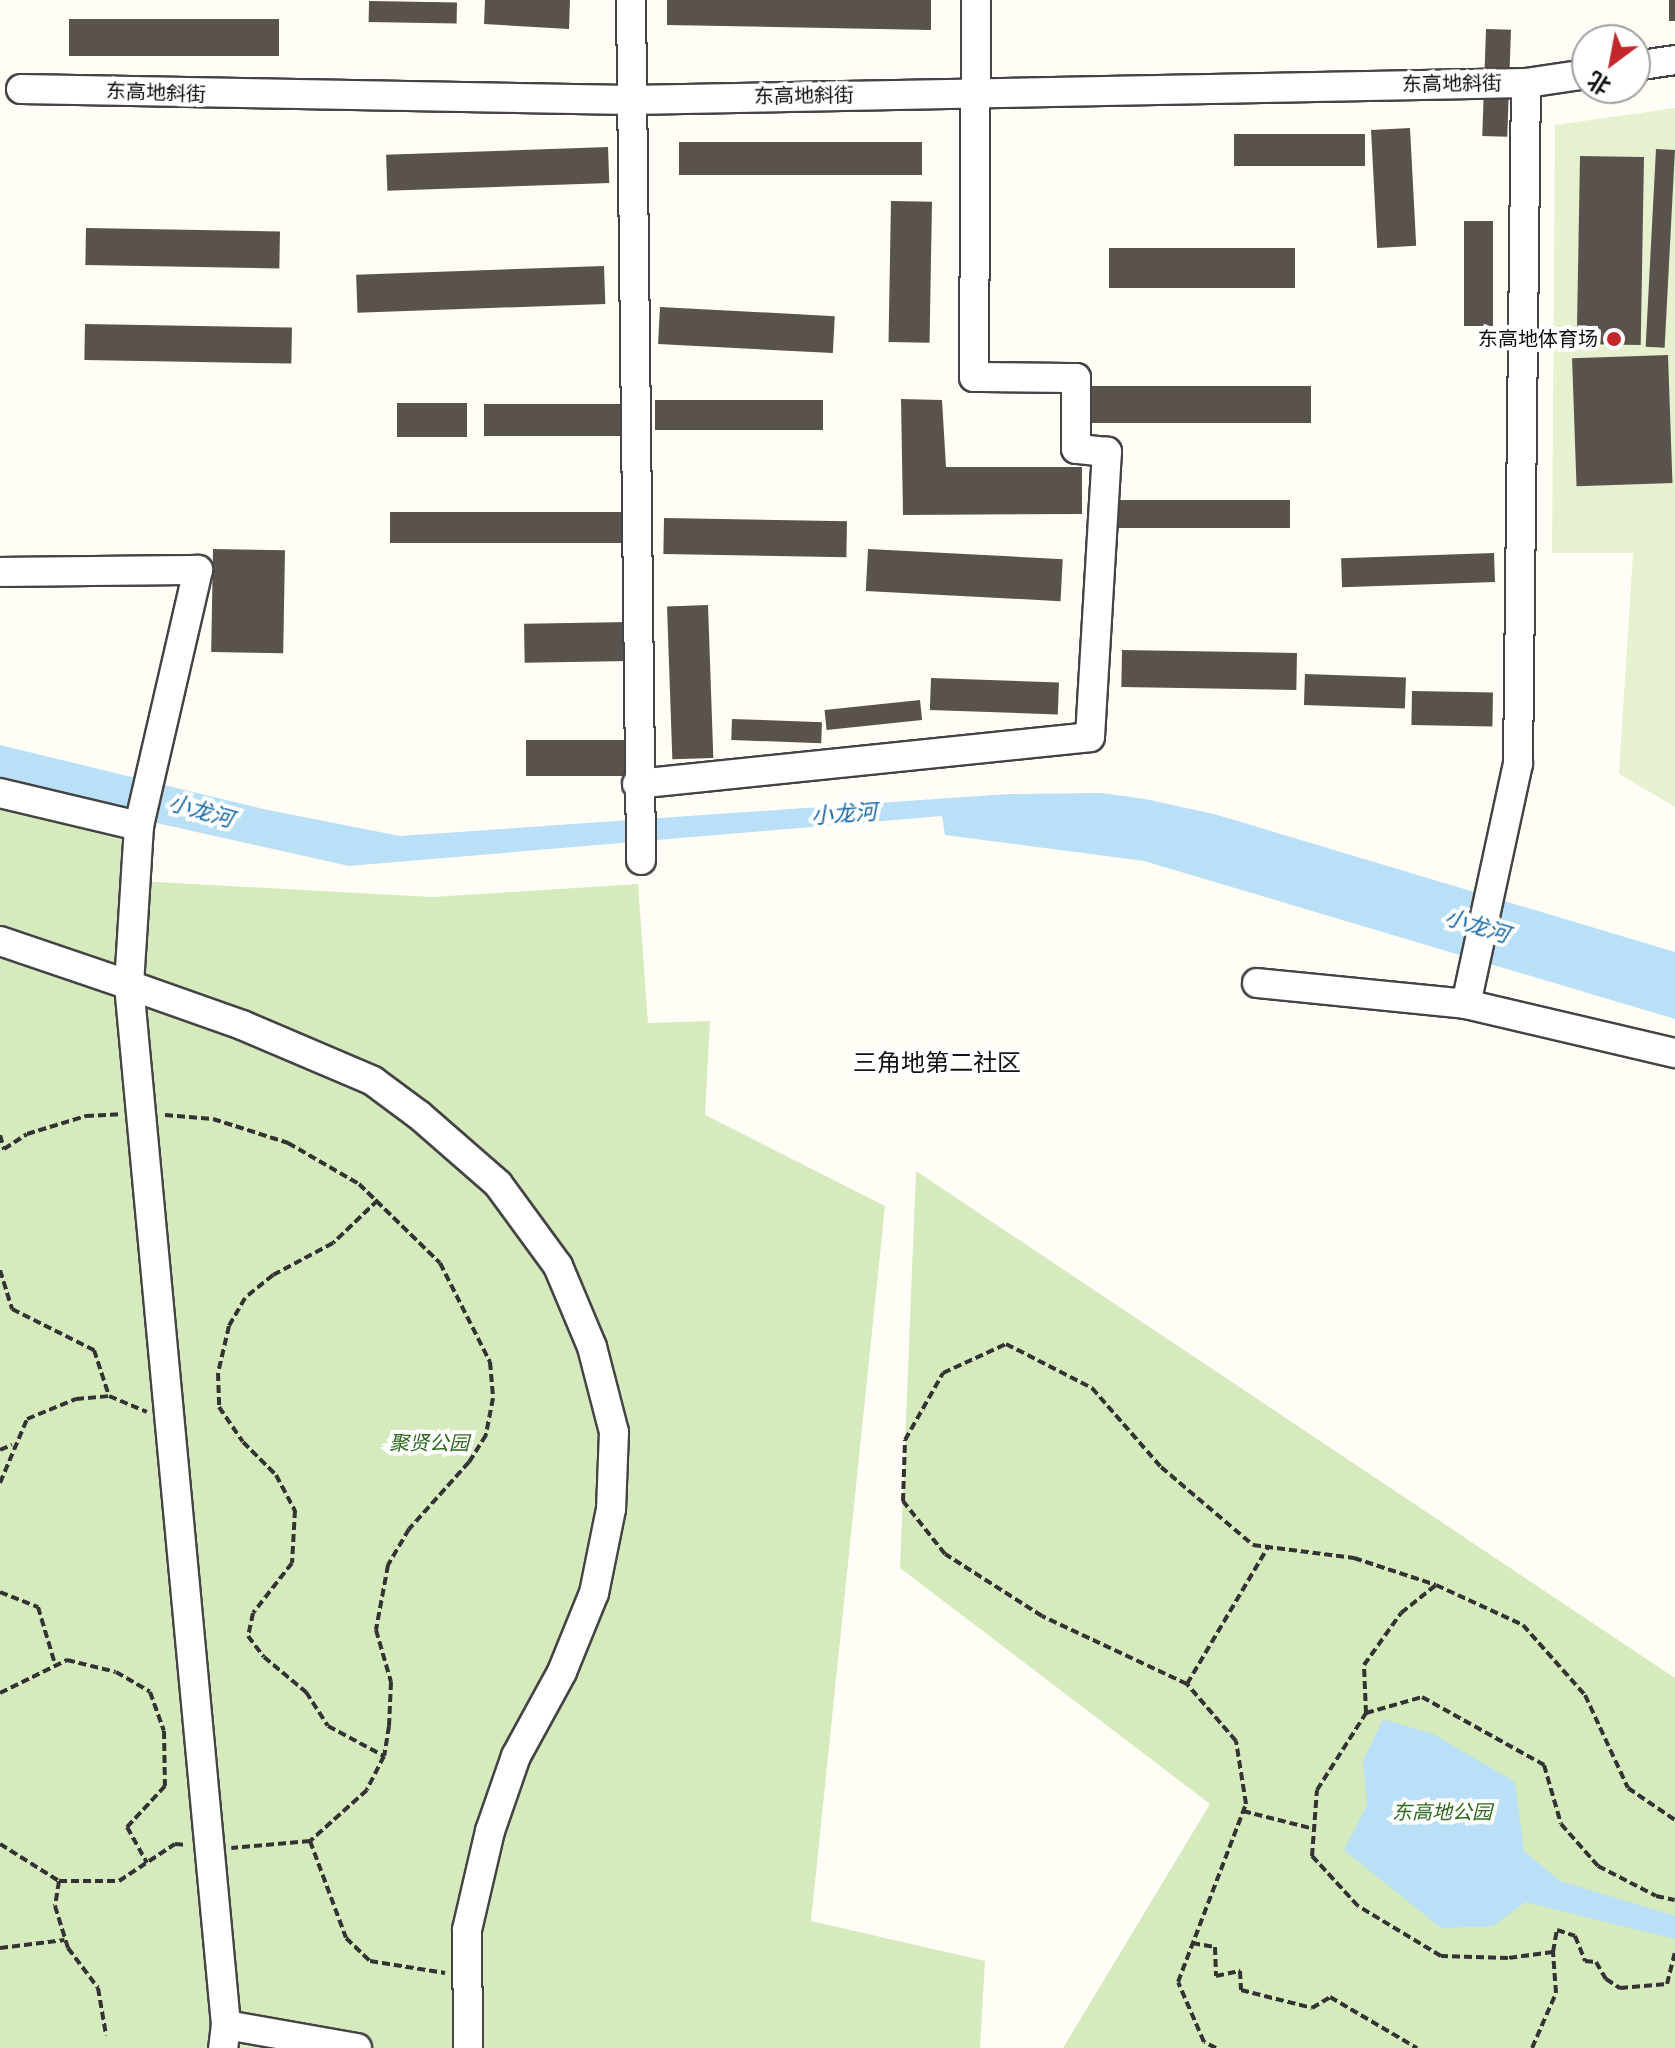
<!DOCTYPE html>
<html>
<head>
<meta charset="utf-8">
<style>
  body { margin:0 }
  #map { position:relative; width:1675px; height:2048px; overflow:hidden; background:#fffdf5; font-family:"Crimson Pro","Noto Sans SC",serif }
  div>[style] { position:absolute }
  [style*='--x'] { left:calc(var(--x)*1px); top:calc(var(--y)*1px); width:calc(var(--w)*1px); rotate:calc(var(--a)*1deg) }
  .green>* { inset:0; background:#d5ebbd }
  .pitch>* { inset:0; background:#e6f2cf }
  .water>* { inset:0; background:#b9e0f7 }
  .building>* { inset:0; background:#5a524d; transform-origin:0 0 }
  .path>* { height:4px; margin-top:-2px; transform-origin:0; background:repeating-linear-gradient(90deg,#333 0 8px,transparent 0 12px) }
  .roads { filter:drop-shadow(2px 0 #444) drop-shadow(-2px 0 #444) drop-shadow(0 2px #444) drop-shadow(0 -2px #444) }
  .minor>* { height:28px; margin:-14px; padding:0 14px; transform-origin:14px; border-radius:14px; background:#fff }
  .dots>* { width:22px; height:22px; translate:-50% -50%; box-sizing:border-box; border:4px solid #fff; border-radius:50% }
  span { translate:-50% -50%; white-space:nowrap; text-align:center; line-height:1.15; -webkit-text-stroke:8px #fff; paint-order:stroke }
  .street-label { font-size:20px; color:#111 }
  .poi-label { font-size:20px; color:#111 }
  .right { translate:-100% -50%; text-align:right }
  .park-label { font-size:20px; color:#2f6b1f; font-style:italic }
  .water-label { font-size:22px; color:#1768a6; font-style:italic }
  .quarter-label { font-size:24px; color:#111 }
  .north { position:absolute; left:1571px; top:24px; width:80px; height:80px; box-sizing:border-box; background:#fff; border:2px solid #a0a0a0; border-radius:50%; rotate:212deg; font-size:22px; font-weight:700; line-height:32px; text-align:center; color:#111 }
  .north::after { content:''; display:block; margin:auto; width:28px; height:36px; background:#c4262e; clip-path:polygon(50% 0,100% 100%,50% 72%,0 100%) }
</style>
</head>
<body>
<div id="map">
  <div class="green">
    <div style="clip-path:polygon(0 810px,122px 834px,120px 880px,433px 897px,638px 884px,648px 1023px,710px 1021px,705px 1115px,885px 1206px,811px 1921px,985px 1961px,980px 2048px,0 2048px)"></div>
    <div style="clip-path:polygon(916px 1171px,1675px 1678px,1675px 2048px,1063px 2048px,1210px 1804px,900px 1568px)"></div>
  </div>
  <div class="pitch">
    <div style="clip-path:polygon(1675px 108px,1675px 807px,1619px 774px,1633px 553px,1552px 553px,1555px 125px)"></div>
  </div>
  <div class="water">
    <div style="clip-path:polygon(0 745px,263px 809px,400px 836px,1008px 794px,1102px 793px,1145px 799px,1214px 814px,1675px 952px,1675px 1019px,1144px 861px,945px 835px,942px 816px,349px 866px,0 788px)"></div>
    <div style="clip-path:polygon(1383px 1719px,1433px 1734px,1515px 1782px,1524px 1851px,1560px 1881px,1675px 1916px,1675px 1939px,1525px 1902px,1494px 1926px,1441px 1928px,1344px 1850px,1367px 1805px,1363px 1761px)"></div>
  </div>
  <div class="building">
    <div style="clip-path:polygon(485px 0,570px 0,569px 29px,484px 24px)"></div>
    <div style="clip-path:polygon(667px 0,931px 0,931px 30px,667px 25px)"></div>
    <div style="left:1669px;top:0;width:6px;height:21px"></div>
    <div style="left:369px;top:1px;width:88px;height:21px;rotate:1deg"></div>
    <div style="left:69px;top:19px;width:210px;height:37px"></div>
    <div style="left:1486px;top:29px;width:25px;height:107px;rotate:2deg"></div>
    <div style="left:1410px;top:128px;width:118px;height:39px;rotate:87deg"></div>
    <div style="left:1365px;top:134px;width:32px;height:131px;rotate:90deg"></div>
    <div style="left:679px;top:142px;width:243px;height:33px"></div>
    <div style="left:608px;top:147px;width:36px;height:222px;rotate:88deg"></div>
    <div style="left:1656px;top:149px;width:19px;height:198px;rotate:3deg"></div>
    <div style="left:1580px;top:156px;width:64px;height:188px;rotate:1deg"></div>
    <div style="left:891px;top:201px;width:41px;height:141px;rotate:1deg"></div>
    <div style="left:1464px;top:221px;width:29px;height:105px"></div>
    <div style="left:86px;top:228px;width:194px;height:37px;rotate:1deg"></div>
    <div style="left:1109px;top:248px;width:186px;height:40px"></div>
    <div style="left:604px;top:266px;width:38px;height:248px;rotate:88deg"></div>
    <div style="left:660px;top:307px;width:175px;height:37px;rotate:3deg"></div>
    <div style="left:85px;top:324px;width:207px;height:36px;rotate:1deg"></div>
    <div style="left:1668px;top:355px;width:128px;height:96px;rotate:88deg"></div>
    <div style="left:1089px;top:386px;width:222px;height:37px"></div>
    <div style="clip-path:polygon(901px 399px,942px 400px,946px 467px,1082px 467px,1082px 514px,903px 515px)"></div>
    <div style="left:823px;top:400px;width:30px;height:168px;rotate:90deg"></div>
    <div style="left:467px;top:403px;width:34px;height:70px;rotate:90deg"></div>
    <div style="left:625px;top:404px;width:32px;height:141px;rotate:90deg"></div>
    <div style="left:1290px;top:500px;width:28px;height:174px;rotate:90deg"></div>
    <div style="left:627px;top:512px;width:31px;height:237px;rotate:90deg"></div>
    <div style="left:664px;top:518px;width:183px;height:36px;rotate:1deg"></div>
    <div style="left:213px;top:549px;width:72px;height:103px;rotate:1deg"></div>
    <div style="left:868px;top:549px;width:195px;height:42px;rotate:3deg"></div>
    <div style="left:1494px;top:553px;width:29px;height:153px;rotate:88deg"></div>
    <div style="left:708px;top:605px;width:153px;height:41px;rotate:88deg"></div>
    <div style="left:630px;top:622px;width:39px;height:106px;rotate:89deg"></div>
    <div style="left:1122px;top:650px;width:175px;height:37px;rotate:1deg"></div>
    <div style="left:1305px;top:674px;width:101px;height:31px;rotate:2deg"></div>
    <div style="left:931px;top:678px;width:128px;height:32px;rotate:2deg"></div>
    <div style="left:1412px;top:691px;width:81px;height:34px;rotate:1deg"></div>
    <div style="left:920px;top:700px;width:20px;height:96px;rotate:84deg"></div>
    <div style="left:732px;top:719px;width:90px;height:21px;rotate:2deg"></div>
    <div style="left:632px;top:740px;width:36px;height:106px;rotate:90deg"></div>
  </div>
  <div class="path">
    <div style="--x:165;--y:1115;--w:48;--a:4.8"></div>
    <div style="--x:213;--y:1119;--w:79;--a:17.7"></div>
    <div style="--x:288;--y:1143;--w:82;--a:30"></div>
    <div style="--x:359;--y:1184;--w:113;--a:44.3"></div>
    <div style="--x:440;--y:1263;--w:111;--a:63.2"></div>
    <div style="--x:490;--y:1362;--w:36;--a:85"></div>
    <div style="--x:493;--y:1398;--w:38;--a:101"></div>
    <div style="--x:486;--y:1435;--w:32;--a:122"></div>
    <div style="--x:469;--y:1462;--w:90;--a:131.8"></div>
    <div style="--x:409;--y:1529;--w:42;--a:120.3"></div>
    <div style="--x:388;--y:1565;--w:66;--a:100.5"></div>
    <div style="--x:376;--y:1630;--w:54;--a:73.9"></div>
    <div style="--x:391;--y:1682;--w:44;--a:92.6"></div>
    <div style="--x:389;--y:1726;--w:30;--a:99"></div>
    <div style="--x:384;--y:1756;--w:38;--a:117"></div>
    <div style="--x:367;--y:1790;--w:76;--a:138.2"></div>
    <div style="--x:310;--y:1841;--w:79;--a:174.9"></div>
    <div style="--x:0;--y:1135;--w:15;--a:74"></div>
    <div style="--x:4;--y:1149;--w:27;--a:-33"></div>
    <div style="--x:27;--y:1134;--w:62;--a:-17"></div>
    <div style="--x:86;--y:1116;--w:34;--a:-3"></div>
    <div style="--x:378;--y:1200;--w:62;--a:136.3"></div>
    <div style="--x:333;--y:1243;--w:68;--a:151.9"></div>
    <div style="--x:273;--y:1275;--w:36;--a:141"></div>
    <div style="--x:245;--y:1298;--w:32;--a:120"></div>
    <div style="--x:229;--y:1326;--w:48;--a:103.2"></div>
    <div style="--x:218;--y:1373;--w:34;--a:88"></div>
    <div style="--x:219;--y:1407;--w:42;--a:55.6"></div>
    <div style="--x:243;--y:1442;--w:47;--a:45"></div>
    <div style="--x:276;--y:1475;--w:40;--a:62"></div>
    <div style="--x:295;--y:1510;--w:53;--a:93.2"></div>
    <div style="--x:292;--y:1563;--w:63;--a:128"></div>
    <div style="--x:253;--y:1613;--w:24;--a:102"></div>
    <div style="--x:248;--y:1636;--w:26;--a:53"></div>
    <div style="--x:264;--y:1657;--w:55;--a:39.8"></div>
    <div style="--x:306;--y:1692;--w:40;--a:57.1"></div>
    <div style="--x:328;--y:1726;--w:64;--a:28.2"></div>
    <div style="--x:0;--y:1270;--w:41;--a:72.9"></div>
    <div style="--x:12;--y:1309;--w:92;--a:26.6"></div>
    <div style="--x:94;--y:1350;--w:48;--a:71.9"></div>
    <div style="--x:0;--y:1450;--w:13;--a:-23"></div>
    <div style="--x:0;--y:1483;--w:69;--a:-67.1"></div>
    <div style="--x:27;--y:1419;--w:53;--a:-22.2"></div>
    <div style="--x:76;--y:1399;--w:33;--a:-5"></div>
    <div style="--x:109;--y:1396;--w:41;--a:22.8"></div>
    <div style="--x:0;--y:1592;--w:41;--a:21.5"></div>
    <div style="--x:38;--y:1607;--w:59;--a:73.4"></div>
    <div style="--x:1187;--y:1684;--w:159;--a:-59.4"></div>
    <div style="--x:0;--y:1693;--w:75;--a:-26.2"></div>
    <div style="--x:67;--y:1660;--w:50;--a:13.8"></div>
    <div style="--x:116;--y:1672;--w:39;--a:30"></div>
    <div style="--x:150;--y:1692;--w:41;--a:70.3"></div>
    <div style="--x:164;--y:1731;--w:55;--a:89"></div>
    <div style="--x:165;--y:1786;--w:56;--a:132.8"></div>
    <div style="--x:127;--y:1827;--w:41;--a:60.9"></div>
    <div style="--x:1366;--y:1713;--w:48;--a:-92.4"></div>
    <div style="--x:1364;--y:1665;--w:64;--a:-54.6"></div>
    <div style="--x:1401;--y:1613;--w:45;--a:-38.7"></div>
    <div style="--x:1243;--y:1811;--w:73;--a:14.2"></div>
    <div style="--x:310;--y:1841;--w:103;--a:69.6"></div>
    <div style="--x:346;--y:1938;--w:33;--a:44"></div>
    <div style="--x:370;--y:1961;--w:76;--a:9.1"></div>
    <div style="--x:0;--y:1844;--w:70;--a:32.1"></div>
    <div style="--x:59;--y:1881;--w:60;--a:0"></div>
    <div style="--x:119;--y:1881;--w:67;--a:-33.5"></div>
    <div style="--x:175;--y:1844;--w:12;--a:5"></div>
    <div style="--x:59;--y:1881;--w:25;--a:99"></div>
    <div style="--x:55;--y:1906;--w:44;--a:72.8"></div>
    <div style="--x:68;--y:1948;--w:50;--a:53.1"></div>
    <div style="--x:98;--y:1988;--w:48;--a:80.3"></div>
    <div style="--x:1192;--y:1943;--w:23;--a:10"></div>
    <div style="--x:1215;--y:1947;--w:29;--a:88"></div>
    <div style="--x:1216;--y:1976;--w:25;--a:-12"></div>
    <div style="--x:1240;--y:1971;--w:19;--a:87"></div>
    <div style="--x:1241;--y:1990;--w:73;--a:14.2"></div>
    <div style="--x:1312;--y:2008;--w:21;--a:-31"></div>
    <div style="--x:1330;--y:1997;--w:101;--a:30.4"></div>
    <div style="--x:0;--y:1948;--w:65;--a:-7"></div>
    <div style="--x:1553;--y:1952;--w:22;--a:-80"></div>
    <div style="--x:1557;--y:1930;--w:19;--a:18"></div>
    <div style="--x:1575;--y:1936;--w:27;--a:68"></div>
    <div style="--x:1585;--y:1961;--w:11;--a:5"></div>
    <div style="--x:1596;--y:1962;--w:20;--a:60"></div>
    <div style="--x:1606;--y:1979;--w:17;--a:33"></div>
    <div style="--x:1620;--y:1988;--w:47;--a:-4.9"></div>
    <div style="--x:1667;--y:1984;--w:33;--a:-76"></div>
    <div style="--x:1216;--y:2048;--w:13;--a:-153"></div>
    <div style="--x:1204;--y:2042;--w:65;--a:-113.4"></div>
    <div style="--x:1178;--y:1982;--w:191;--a:-69.1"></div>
    <div style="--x:1246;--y:1804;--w:64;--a:-99"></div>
    <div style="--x:1236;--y:1741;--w:75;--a:-130.7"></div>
    <div style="--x:1187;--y:1684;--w:160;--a:-154.9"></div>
    <div style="--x:1042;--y:1616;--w:115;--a:-147.4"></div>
    <div style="--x:945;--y:1554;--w:68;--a:-128.4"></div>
    <div style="--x:903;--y:1501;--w:61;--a:-88.1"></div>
    <div style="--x:905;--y:1440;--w:77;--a:-60.4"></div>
    <div style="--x:943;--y:1373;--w:69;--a:-24.7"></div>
    <div style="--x:1006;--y:1344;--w:97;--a:27.1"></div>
    <div style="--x:1092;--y:1388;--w:105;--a:48.9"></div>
    <div style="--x:1161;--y:1467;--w:121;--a:40.3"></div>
    <div style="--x:1253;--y:1545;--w:102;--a:7.3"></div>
    <div style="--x:1354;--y:1558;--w:86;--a:18.2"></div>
    <div style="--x:1436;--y:1585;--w:96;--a:24.7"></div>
    <div style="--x:1523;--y:1625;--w:94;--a:48.5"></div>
    <div style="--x:1585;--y:1695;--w:102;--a:65.2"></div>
    <div style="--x:1628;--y:1788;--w:57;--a:34.2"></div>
    <div style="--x:1532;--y:2048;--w:60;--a:-66.4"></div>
    <div style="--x:1556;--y:1993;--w:41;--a:-94.2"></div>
    <div style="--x:1553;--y:1952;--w:45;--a:172.4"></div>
    <div style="--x:1508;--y:1958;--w:67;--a:-178.3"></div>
    <div style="--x:1441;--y:1956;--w:97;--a:-148.9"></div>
    <div style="--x:1358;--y:1906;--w:68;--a:-132.6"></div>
    <div style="--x:1312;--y:1856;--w:66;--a:-85.7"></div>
    <div style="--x:1317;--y:1790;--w:91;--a:-57.5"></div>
    <div style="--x:1366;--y:1713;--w:58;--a:-15.9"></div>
    <div style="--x:1422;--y:1697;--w:140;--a:29.1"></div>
    <div style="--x:1544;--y:1765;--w:61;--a:73.9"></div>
    <div style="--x:1561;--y:1824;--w:56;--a:48.6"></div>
    <div style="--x:1598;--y:1866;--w:65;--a:27.3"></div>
    <div style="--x:1656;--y:1896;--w:19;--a:12"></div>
  </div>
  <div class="roads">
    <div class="minor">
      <div style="--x:631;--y:0;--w:860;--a:89.33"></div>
      <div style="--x:1635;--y:66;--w:40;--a:-8.5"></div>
      <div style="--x:21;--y:89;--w:610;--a:1.03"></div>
      <div style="--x:631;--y:100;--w:895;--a:-1.09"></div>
      <div style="--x:1526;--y:83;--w:62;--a:-8.4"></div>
      <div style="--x:0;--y:572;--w:198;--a:-0.6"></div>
      <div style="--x:198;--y:570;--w:263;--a:103"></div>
      <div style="--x:139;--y:826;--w:159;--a:93.6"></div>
      <div style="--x:129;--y:985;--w:120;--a:19.5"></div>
      <div style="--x:242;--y:1025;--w:142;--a:23.1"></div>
      <div style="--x:373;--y:1081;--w:57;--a:36.5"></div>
      <div style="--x:419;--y:1115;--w:105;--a:41.1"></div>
      <div style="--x:498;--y:1184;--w:102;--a:53.8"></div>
      <div style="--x:558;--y:1266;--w:88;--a:67.2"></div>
      <div style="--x:592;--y:1347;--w:88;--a:75.5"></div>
      <div style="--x:614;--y:1432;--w:77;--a:92.2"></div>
      <div style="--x:611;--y:1509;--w:86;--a:101.4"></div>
      <div style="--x:594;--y:1593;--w:85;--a:112.1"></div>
      <div style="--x:562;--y:1672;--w:96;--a:118.7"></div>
      <div style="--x:516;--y:1756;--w:79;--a:109.1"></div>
      <div style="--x:490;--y:1831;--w:102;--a:103.1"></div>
      <div style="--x:467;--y:1930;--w:118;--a:89.5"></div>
      <div style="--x:637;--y:784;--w:455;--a:-5.9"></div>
      <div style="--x:1090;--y:737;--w:286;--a:-86.6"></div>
      <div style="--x:1107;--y:452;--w:31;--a:-174"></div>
      <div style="--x:1076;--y:449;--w:71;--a:-90"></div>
      <div style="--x:1076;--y:378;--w:102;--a:-179.4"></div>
      <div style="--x:974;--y:377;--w:377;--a:-89.7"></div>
      <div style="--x:0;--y:793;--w:143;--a:13.4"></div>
      <div style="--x:0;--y:941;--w:136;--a:18.8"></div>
      <div style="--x:129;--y:985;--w:1045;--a:84.67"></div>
      <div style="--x:226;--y:2025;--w:23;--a:97"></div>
      <div style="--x:1257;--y:983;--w:210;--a:5.7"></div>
      <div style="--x:1466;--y:1004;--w:215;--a:13.2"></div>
      <div style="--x:1466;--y:1004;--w:246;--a:-77.8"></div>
      <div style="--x:1518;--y:764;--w:681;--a:-89.33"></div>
      <div style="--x:226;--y:2025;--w:133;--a:10"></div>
    </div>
  </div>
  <div class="dots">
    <div style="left:1614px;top:339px;background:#c4262e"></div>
  </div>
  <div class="street-label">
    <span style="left:1452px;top:84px;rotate:-1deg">东高地斜街</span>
    <span style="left:156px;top:93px;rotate:2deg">东高地斜街</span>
    <span style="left:804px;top:96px;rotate:-1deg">东高地斜街</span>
  </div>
  <div class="poi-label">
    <span class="right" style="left:1598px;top:339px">东高地体育场</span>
  </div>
  <div class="park-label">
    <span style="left:429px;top:1443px">聚贤公园</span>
    <span style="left:1442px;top:1812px">东高地公园</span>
  </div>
  <div class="water-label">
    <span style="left:201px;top:811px;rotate:16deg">小龙河</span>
    <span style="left:844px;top:814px;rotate:-4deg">小龙河</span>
    <span style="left:1477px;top:926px;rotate:17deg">小龙河</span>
  </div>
  <div class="quarter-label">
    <span style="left:937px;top:1063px">三角地第二社区</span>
  </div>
  <div class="north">北</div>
</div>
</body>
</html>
